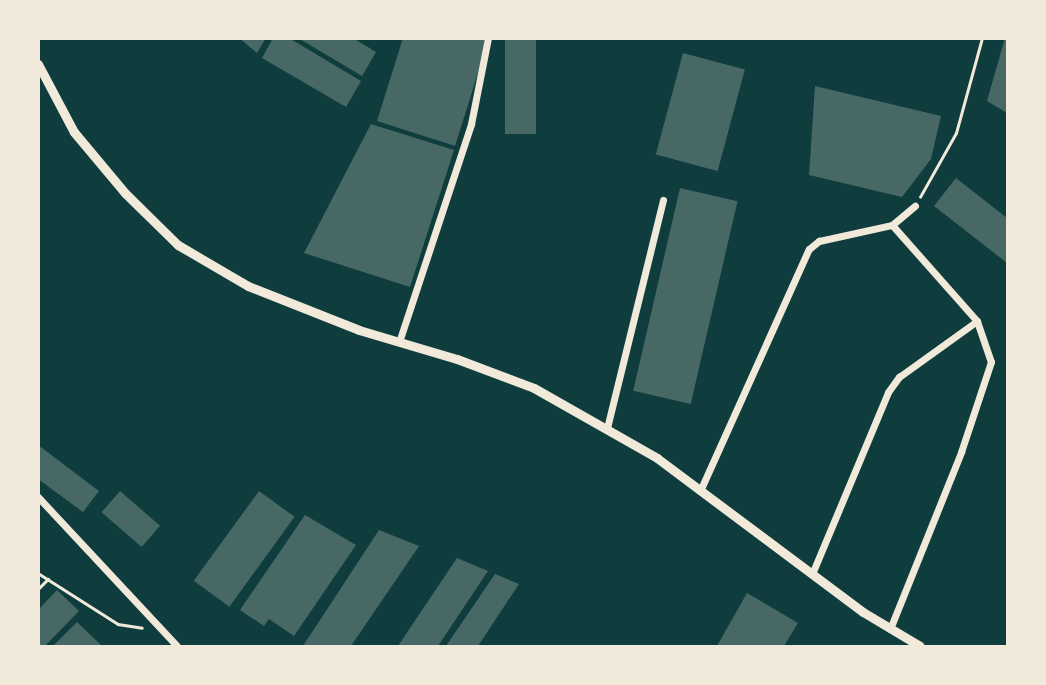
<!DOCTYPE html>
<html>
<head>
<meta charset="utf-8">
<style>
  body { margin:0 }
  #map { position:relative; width:1046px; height:685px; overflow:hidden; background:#0f3d3e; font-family:"Noto Serif",serif }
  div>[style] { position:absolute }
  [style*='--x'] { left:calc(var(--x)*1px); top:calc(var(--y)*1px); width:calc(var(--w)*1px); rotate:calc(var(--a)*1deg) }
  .building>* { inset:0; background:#486865; transform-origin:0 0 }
  .path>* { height:2.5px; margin:-1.25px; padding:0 1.25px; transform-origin:1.25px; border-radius:1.25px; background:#f1e9da }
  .minor>* { height:7px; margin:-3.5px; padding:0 3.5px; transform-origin:3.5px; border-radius:3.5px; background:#f1e9da }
  .tertiary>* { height:9px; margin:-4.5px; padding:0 4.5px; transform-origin:4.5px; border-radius:4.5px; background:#f1e9da }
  span { translate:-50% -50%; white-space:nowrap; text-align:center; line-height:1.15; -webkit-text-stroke:7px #f1e9da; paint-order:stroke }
  .frame { position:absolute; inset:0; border:40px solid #f1e9da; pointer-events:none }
</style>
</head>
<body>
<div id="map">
  <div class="building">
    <div style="clip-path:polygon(239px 38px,266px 38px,257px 53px)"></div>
    <div style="clip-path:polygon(273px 38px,289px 38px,361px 81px,346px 107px,262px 58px)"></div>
    <div style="clip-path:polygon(298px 38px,353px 38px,376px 52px,362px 76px)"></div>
    <div style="clip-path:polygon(403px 38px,489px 38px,455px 146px,377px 121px)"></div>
    <div style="left:505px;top:38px;width:31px;height:96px"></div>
    <div style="clip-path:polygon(1005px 38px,1007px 38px,1007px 113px,987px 101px)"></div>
    <div style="left:683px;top:53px;width:64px;height:105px;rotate:15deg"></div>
    <div style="clip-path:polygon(815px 86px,941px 116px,931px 159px,902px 197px,809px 175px)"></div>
    <div style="clip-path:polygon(371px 124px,454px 150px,410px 287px,304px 253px)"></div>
    <div style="clip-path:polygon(956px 178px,1007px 218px,1007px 263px,934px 206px)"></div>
    <div style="left:680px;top:188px;width:59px;height:208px;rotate:13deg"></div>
    <div style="clip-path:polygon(38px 445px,99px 491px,83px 512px,38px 479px)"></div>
    <div style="left:120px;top:491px;width:53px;height:28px;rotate:41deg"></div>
    <div style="left:259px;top:491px;width:44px;height:111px;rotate:36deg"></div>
    <div style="clip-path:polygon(305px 515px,356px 545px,294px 636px,269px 619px,264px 626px,240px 610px)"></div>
    <div style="clip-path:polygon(379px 530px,419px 546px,351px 646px,303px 646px)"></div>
    <div style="clip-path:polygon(457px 558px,488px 571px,438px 646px,398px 646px)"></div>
    <div style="clip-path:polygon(495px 574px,519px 584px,478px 646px,446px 646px)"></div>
    <div style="clip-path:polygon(57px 590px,79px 611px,45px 646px,38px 646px,38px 610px)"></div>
    <div style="clip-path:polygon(747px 593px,798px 623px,784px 646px,717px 646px)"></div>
    <div style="clip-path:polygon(77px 622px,102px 646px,53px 646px)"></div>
  </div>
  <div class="path">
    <div style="--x:920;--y:197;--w:73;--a:-60.6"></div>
    <div style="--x:956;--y:133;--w:98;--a:-74.7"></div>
    <div style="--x:38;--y:573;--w:95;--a:32.5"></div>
    <div style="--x:118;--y:624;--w:24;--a:9"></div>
    <div style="--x:38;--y:589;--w:14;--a:-45"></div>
  </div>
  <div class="minor">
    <div style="--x:399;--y:342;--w:230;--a:-71.7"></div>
    <div style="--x:471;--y:124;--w:88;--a:-78.8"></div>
    <div style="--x:607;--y:428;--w:235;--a:-76.2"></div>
    <div style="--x:700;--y:491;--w:265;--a:-65.8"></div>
    <div style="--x:809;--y:249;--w:13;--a:-39"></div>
    <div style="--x:819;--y:241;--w:75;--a:-12.4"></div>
    <div style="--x:892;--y:225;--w:30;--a:-40"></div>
    <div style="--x:38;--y:497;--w:204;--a:47"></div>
    <div style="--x:812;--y:574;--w:197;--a:-67.3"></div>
    <div style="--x:888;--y:392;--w:19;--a:-54"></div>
    <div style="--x:899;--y:377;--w:96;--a:-35.7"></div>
    <div style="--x:890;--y:629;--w:191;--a:-68.1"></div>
    <div style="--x:961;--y:452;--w:95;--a:-71.6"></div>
    <div style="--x:991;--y:362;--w:43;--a:-108.9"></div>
    <div style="--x:977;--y:321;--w:128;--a:-131.5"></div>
  </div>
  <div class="tertiary">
    <div style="--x:38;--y:64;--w:77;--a:62.1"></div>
    <div style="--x:74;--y:132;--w:80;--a:50.1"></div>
    <div style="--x:125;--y:193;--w:74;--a:44.5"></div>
    <div style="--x:178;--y:245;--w:81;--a:30.4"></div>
    <div style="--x:248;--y:286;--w:119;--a:21.6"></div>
    <div style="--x:359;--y:330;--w:102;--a:16.5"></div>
    <div style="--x:457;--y:359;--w:82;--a:20.6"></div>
    <div style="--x:534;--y:388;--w:142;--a:29.6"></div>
    <div style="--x:657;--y:458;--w:257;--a:36.8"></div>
    <div style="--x:863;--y:612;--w:66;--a:30.8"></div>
  </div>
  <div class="frame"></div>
</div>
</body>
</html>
